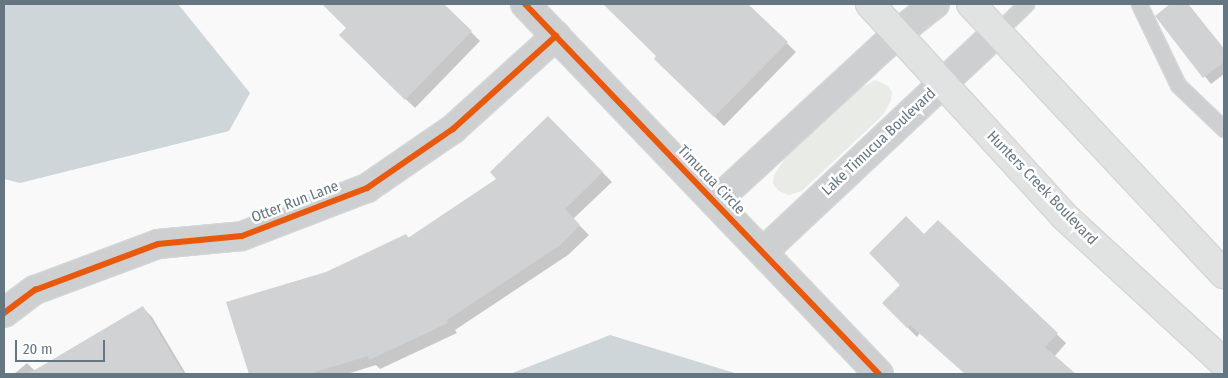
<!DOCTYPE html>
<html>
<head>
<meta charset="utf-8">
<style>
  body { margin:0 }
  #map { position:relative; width:1228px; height:378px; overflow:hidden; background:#f9f9f9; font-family:"Fira Sans Condensed",sans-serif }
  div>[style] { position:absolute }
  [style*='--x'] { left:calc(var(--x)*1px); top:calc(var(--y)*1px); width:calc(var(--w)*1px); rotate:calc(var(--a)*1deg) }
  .green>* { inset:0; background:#e8ebe6 }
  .water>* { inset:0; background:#ced6d9 }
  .shadow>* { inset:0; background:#0003 }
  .building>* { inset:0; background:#d0d2d3 }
  .roads { filter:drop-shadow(1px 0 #d5d6d7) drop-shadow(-1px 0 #d5d6d7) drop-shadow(0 1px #d5d6d7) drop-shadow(0 -1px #d5d6d7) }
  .lane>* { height:15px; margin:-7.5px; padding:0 7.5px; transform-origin:7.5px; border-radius:7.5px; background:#cecfd0 }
  .street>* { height:28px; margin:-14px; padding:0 14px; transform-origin:14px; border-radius:14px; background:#cecfd0 }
  .secondary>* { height:28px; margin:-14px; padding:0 14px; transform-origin:14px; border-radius:14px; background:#e1e2e2 }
  .cycleway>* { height:6px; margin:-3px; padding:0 3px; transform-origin:3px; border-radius:3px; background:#e8590c }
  span { translate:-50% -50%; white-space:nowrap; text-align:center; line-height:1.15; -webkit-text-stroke:5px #fff; paint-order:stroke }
  .street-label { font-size:15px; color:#657683 }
  .frame { position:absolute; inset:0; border:5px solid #657683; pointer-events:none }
  .scale { position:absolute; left:15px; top:340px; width:90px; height:22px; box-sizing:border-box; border:2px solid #657683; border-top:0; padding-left:6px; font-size:15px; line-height:18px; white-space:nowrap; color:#657683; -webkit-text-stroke:4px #fff; paint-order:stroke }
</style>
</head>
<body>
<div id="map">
  <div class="green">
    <div style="clip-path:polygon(875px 80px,888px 86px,892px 92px,891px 100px,884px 114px,802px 191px,789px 195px,779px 191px,773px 184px,774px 175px,786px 157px,856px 91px)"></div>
  </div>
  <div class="water">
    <div style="clip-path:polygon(4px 4px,178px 4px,250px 93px,229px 131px,20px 183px,4px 179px)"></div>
    <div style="clip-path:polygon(610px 335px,738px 374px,510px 374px)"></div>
  </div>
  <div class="shadow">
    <div style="clip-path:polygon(323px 4px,443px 4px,480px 41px,415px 108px,340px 35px,348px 28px)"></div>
    <div style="clip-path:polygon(605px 4px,746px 4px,796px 52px,724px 126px,656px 59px,658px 56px)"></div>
    <div style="clip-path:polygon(1172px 4px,1188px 4px,1224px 49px,1224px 74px,1211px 84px,1157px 16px)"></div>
    <div style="clip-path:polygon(548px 117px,612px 182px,573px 219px,589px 235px,568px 255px,455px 330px,457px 333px,380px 369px,376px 365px,347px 374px,250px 374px,228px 303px,326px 273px,406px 235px,409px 238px,498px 179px)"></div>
    <div style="clip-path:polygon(938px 222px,1066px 343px,1054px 357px,1074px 374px,966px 374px,920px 333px,917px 337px,883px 303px,902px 285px,924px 236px)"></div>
    <div style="clip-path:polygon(143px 308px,152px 317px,186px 374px,14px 374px,27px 363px,35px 371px)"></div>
  </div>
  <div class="building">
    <div style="clip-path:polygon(322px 4px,444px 4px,472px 31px,405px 100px,339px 35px,346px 28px)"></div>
    <div style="clip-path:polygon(603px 4px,748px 4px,788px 42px,714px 117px,654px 59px,656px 56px)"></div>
    <div style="clip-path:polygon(1170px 4px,1188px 4px,1224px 49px,1224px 62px,1203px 78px,1155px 16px)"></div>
    <div style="clip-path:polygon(548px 116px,603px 172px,565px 209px,580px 225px,559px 246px,447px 320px,448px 323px,369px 360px,368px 356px,309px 374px,249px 374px,226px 302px,326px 272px,406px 234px,408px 238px,496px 179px,490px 172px)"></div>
    <div style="clip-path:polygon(906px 216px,924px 234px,938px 220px,1058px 333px,1045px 347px,1076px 374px,965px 374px,910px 325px,907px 328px,882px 303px,900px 285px,869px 253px)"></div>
    <div style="clip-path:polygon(143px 306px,184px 374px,28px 374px)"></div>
  </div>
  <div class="roads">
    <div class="lane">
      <div style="--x:1139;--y:4;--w:90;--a:64.3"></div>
      <div style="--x:1178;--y:85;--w:64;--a:43.7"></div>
      <div style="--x:996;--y:33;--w:42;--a:-44"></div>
    </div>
    <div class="street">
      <div style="--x:525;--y:4;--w:512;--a:46.27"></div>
      <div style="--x:715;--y:202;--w:249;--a:-42.7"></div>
      <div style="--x:898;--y:33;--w:47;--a:-38.1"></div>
      <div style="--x:763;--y:252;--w:320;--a:-43.2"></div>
      <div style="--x:4;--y:313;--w:39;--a:-37"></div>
      <div style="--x:35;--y:290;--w:131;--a:-20.5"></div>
      <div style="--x:158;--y:244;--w:84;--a:-5.4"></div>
      <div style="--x:242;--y:236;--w:134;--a:-21"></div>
      <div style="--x:367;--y:188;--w:104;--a:-34.5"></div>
      <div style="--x:453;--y:129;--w:139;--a:-42.1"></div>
    </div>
    <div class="secondary">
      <div style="--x:870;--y:4;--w:287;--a:47.5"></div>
      <div style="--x:1064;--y:216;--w:217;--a:42.6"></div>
      <div style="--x:971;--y:4;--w:370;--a:46.9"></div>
    </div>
  </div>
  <div class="cycleway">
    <div style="--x:525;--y:4;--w:512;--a:46.27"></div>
    <div style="--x:4;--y:313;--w:39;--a:-37"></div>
    <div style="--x:35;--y:290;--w:131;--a:-20.5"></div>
    <div style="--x:158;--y:244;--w:84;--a:-5.4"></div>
    <div style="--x:242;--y:236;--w:134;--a:-21"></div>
    <div style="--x:367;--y:188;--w:104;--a:-34.5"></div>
    <div style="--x:453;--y:129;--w:139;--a:-42.1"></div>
  </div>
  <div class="street-label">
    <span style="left:879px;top:142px;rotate:-43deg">Lake Timucua Boulevard</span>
    <span style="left:711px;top:180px;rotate:46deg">Timucua Circle</span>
    <span style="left:1042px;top:188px;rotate:46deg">Hunters Creek Boulevard</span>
    <span style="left:295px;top:202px;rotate:-21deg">Otter Run Lane</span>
  </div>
  <div class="frame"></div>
  <div class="scale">20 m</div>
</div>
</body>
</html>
